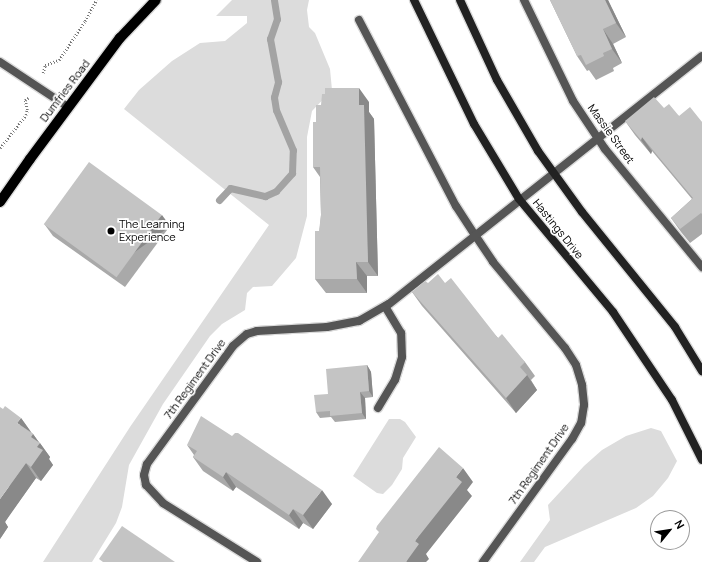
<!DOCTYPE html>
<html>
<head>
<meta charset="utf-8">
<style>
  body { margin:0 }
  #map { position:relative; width:702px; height:562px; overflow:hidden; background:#fff; font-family:Manrope,sans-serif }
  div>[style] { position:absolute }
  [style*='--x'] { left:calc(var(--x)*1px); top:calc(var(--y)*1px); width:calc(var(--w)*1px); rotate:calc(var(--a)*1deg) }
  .green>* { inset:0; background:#dcdcdc }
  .stream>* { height:7px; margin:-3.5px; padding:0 3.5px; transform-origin:3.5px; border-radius:3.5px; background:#a3a3a3 }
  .path>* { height:2.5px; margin-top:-1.25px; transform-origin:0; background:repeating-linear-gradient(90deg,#777 0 1px,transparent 0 3px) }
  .roads { filter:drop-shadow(1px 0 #dbdbdb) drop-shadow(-1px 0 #dbdbdb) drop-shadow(0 1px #dbdbdb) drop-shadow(0 -1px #dbdbdb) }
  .lane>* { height:8px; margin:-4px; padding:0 4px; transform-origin:4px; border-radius:4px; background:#555 }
  .street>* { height:8px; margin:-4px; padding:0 4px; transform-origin:4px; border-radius:4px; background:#555 }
  .secondary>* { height:8px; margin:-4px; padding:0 4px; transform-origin:4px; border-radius:4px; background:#222 }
  .primary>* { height:10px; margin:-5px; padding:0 5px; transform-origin:5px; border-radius:5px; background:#000 }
  .wall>* { inset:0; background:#a9a9a9 }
  .shaded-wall>* { inset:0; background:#898989; transform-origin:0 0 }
  .building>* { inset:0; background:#c4c4c4; transform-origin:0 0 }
  .dots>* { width:11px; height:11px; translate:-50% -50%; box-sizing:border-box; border:2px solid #fff; border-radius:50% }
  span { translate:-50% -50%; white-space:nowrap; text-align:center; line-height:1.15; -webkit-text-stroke:3.5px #fff; paint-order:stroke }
  .street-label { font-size:11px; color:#000 }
  .poi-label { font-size:11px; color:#000 }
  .left { translate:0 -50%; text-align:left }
  .north { position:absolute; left:650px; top:510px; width:40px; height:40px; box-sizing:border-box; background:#fff; border:1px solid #999; border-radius:50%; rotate:60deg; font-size:11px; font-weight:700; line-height:16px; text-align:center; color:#000 }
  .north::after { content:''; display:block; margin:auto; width:14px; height:18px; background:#000; clip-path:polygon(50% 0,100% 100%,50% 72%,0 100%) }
</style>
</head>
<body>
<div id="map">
  <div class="green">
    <div style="clip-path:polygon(232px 0,309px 0,307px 10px,309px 27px,315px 33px,330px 69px,332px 90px,312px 111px,307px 137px,307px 216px,296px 258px,272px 286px,253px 287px,247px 293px,245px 310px,222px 324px,210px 336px,163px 404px,129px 465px,122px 507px,116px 523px,92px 562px,43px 562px,130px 427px,269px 225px,124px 109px,139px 90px,172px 61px,200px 43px,225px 41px,247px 23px,247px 16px,216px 16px)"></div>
    <div style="clip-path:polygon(389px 419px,400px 419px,405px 422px,416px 437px,403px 458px,402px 469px,392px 485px,383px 494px,377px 493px,353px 476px)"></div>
    <div style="clip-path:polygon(651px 428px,661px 431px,677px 461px,668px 478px,653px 496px,636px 508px,545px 547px,534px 562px,520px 562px,550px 520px,548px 505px,584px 466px,602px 450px,626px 436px)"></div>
  </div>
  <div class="stream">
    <div style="--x:219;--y:200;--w:16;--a:-47"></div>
    <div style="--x:230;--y:188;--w:36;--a:13"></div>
    <div style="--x:265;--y:196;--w:12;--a:-24"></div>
    <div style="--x:276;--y:191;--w:24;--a:-48"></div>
    <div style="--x:292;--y:173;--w:23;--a:-88"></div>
    <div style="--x:293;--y:150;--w:43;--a:-113"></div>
    <div style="--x:276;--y:110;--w:13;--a:-99"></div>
    <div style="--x:274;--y:97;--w:16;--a:-75"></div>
    <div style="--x:278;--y:82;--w:44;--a:-100.5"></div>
    <div style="--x:270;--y:39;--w:21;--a:-71"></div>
    <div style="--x:277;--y:19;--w:19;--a:-99"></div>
  </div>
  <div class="path">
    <div style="--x:43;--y:73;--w:8;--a:-76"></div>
    <div style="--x:45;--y:65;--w:15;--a:-20"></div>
    <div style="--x:59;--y:60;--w:47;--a:-56.3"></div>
    <div style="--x:85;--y:21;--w:24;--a:-62"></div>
    <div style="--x:0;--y:148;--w:42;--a:-51.8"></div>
    <div style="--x:26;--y:115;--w:5;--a:-79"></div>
    <div style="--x:27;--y:110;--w:10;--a:-101"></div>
    <div style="--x:25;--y:100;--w:4;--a:-34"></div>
  </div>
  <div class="roads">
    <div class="lane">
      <div style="--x:359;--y:20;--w:210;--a:62.5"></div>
      <div style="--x:456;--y:206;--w:35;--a:57"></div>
      <div style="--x:378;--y:408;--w:33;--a:-59"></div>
      <div style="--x:395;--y:380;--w:24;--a:-73"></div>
      <div style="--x:402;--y:357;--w:24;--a:-92"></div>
      <div style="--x:401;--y:333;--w:31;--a:-121"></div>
    </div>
    <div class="street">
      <div style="--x:524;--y:0;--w:112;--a:64.1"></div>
      <div style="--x:573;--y:101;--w:58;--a:56.3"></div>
      <div style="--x:605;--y:149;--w:153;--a:50.6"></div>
      <div style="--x:0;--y:62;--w:82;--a:33.5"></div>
      <div style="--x:475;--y:235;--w:32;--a:56"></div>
      <div style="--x:493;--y:262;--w:112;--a:50.1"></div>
      <div style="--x:565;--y:348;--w:20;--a:57"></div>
      <div style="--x:576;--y:365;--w:21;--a:73"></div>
      <div style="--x:582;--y:385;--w:20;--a:84"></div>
      <div style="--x:584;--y:405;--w:18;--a:99"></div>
      <div style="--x:581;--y:423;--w:18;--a:119"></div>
      <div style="--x:572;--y:439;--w:152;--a:125.9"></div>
      <div style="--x:257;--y:562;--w:111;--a:-147.9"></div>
      <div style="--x:163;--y:503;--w:25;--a:-133"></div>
      <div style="--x:146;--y:485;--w:10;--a:-101"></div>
      <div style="--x:144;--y:475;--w:11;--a:-75"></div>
      <div style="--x:147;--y:464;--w:146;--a:-53.9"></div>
      <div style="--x:233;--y:346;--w:18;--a:-41"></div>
      <div style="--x:247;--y:334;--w:10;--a:-17"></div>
      <div style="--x:257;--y:331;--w:70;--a:-3.3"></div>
      <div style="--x:327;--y:327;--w:33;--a:-11"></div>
      <div style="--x:359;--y:321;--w:34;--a:-30"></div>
      <div style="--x:389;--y:304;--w:399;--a:-38.4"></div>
    </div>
    <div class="secondary">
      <div style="--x:414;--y:0;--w:138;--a:64.2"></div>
      <div style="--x:474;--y:124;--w:87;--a:59"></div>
      <div style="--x:519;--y:199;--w:147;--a:50.2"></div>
      <div style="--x:613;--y:312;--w:106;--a:56.2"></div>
      <div style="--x:672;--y:400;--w:67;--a:63.4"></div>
      <div style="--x:460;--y:0;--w:88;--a:65.2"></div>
      <div style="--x:497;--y:80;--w:82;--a:60"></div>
      <div style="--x:538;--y:151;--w:75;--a:54.2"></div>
      <div style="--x:582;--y:212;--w:148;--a:51"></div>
      <div style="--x:675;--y:327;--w:52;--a:58.5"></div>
    </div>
    <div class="primary">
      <div style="--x:0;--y:202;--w:52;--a:-55.1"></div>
      <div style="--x:30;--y:159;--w:151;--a:-53.4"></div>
      <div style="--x:120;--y:38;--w:52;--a:-46.5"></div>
    </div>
  </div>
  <div class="wall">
    <div style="clip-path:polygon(550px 0,608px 0,626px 37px,613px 44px,622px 63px,613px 68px,614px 71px,596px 80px,589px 70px,587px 71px,577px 56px)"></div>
    <div style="clip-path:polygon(369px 102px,369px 112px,374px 119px,378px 276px,367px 276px,367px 293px,326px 293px,315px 279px,321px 215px,320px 177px,313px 167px,316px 122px,321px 105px)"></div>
    <div style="clip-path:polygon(664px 108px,679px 116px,702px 122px,702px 234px,690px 243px,681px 232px,671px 218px,692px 199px,652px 151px,651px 154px,635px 135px,625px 121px)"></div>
    <div style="clip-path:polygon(45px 225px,170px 226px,125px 287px,53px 236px)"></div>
    <div style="clip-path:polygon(428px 283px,445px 283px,498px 338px,525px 362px,535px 376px,531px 380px,537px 390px,516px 413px,422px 306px,412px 292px)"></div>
    <div style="clip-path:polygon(367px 365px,371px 372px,373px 397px,365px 398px,366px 419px,335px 422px,331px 417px,320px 418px,316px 412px,328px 394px)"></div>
    <div style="clip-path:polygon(21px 418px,31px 432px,33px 434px,50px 457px,49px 459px,53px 465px,41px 481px,36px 478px,10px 514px,5px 522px,8px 527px,0 539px)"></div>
    <div style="clip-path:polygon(187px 445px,332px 504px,313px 529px,303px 523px,299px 529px,236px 487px,233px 491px,203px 471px,193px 457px,194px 455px)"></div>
  </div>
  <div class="shaded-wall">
    <div style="clip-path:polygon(605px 0,608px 0,626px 37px,616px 23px)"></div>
    <div style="clip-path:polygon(603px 29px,613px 44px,622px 63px,612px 49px)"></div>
    <div style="clip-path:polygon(359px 88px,369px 102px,369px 112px,374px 119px,378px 276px,368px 262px,359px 105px)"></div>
    <div style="clip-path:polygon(642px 137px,652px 151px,651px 154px,641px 140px)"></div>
    <div style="left:162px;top:215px;width:14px;height:76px;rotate:54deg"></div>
    <div style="clip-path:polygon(356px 262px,367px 276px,367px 293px,357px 279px)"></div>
    <div style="clip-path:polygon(367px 365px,371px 372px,373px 397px,369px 391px)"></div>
    <div style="clip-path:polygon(527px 375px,537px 390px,516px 413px,506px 398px)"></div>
    <div style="clip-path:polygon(360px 392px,365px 398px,366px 419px,362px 413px)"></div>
    <div style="clip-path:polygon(21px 418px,31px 432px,17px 423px)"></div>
    <div style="clip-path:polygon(33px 434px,40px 444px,40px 443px,50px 457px,49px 459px,53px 465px,41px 481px,31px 467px,31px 437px)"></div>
    <div style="clip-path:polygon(26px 463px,36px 478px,5px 522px,8px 527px,0 539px,0 499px)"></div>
    <div style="clip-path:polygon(463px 468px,473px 482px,467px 490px,472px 496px,426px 554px,429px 559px,426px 562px,406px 562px,415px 541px,456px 477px)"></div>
    <div style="clip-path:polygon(226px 472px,236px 487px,233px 491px,223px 477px)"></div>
    <div style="clip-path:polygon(322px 490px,332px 504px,313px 529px,303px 515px)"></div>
    <div style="clip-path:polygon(293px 509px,303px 523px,299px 529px,289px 515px)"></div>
  </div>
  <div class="building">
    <div style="clip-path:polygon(550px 0,605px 0,616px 23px,603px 29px,612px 49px,603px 53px,604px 56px,586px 65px,581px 55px,577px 56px)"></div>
    <div style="clip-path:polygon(325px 88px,359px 88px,359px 105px,364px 105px,368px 262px,356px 262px,357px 279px,315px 279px,315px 231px,319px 231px,321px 215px,320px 167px,313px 167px,313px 122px,316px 122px,316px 105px,321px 105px,322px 94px,325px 94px)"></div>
    <div style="clip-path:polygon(654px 97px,664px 108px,669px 104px,679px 116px,690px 107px,702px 122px,702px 214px,701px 213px,680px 229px,671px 218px,693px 198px,642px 137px,641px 140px,625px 121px)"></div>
    <div style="left:89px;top:162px;width:90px;height:77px;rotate:36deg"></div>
    <div style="clip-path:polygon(438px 274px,445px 283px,451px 278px,498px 338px,502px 334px,525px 362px,520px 367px,527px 375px,506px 398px,412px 292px,425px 281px,428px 283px)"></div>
    <div style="clip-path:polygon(367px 365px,369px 391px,360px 392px,362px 413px,330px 416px,330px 411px,316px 412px,314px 395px,328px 394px,326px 369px)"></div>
    <div style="clip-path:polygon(5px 406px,21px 418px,17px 423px,33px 434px,31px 437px,40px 443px,37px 447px,43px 450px,31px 467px,26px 463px,0 499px,0 407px,3px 409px)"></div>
    <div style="clip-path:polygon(201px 416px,232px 436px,235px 433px,238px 433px,322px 490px,303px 515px,293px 509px,289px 515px,226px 472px,223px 477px,193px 457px,197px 451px,187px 445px)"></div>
    <div style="clip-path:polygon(439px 447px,463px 468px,456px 477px,462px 482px,415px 541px,419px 544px,406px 562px,358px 562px,379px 532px,376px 529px,377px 526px)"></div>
    <div style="clip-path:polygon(122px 526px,175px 562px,103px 562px,99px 559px)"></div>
  </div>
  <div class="dots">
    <div style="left:111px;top:231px;background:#000"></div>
  </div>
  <div class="street-label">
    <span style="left:65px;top:91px;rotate:-53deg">Dumfries Road</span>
    <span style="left:611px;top:134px;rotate:54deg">Massie Street</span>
    <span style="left:558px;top:229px;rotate:51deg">Hastings Drive</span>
    <span style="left:195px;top:379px;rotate:-54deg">7th Regiment Drive</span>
    <span style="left:539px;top:464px;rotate:-55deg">7th Regiment Drive</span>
  </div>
  <div class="poi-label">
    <span class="left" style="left:119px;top:231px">The Learning<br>Experience</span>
  </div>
  <div class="north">N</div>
</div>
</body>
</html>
